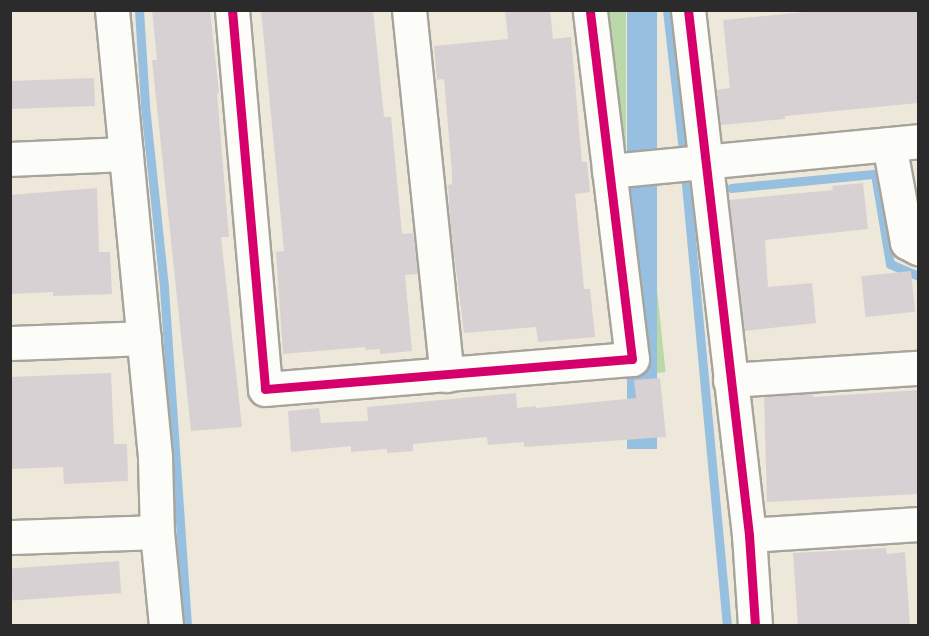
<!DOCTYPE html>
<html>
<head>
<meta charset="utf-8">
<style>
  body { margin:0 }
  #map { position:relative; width:929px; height:636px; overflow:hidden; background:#ede8da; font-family:"IM FELL English",serif }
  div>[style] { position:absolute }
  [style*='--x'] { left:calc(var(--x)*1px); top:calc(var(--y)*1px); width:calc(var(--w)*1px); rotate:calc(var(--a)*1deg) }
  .green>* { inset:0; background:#bad8a8; transform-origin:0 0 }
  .water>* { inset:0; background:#96bfe0; transform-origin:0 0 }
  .stream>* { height:9px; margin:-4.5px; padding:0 4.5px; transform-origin:4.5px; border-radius:4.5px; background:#96bfe0 }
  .building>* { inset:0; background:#d8d1d3; transform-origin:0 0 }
  .roads { filter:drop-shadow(2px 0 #a7a49c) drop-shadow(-2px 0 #a7a49c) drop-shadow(0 2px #a7a49c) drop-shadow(0 -2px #a7a49c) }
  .minor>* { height:33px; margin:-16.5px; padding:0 16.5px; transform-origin:16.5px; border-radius:16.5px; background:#fcfcf9 }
  .cycleway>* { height:9px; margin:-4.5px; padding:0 4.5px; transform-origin:4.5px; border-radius:4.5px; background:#d6006c }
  span { translate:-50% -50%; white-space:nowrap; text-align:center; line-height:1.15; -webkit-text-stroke:5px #fcf5e5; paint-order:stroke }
  .frame { position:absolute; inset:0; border:12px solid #2b2b2b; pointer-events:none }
</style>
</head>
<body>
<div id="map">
  <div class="green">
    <div style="left:607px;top:11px;width:19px;height:136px"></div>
    <div style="left:647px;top:195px;width:178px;height:20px;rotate:84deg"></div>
  </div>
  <div class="water">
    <div style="left:627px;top:11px;width:30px;height:438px"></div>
  </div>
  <div class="stream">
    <div style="--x:139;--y:10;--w:96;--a:86.4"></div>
    <div style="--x:145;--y:106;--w:183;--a:84"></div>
    <div style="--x:164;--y:288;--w:339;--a:86.1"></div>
    <div style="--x:667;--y:10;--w:132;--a:83.5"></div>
    <div style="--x:682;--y:141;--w:487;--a:84.7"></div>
    <div style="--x:731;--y:188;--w:145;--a:-5.6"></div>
    <div style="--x:875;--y:174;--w:91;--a:80.5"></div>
    <div style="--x:890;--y:264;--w:30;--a:23"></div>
  </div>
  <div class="building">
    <div style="clip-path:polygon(152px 10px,210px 10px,219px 93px,217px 93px,229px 237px,221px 237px,242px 427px,191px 431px,152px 60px,157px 60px)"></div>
    <div style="clip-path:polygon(261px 10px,373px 10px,384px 117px,391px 117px,402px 234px,413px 233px,418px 274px,405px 275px,412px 351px,380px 354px,380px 349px,366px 350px,365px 347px,283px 354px,276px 252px,284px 251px)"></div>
    <div style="clip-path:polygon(505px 10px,550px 10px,553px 39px,571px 37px,582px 162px,587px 162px,590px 192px,575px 194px,584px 289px,590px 289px,595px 337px,538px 342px,536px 327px,464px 333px,451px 230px,448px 185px,452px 184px,452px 173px,444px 79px,437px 80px,434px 46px,508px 39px)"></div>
    <div style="clip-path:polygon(824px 10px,918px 10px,918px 103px,785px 116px,785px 119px,720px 125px,717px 90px,730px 88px,723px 20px)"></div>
    <div style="left:94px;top:78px;width:28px;height:84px;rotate:88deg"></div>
    <div style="clip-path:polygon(863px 183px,868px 229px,765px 240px,768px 287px,812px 283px,816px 323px,744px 331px,729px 200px,833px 190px,832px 186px)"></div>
    <div style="clip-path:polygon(97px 188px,99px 252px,110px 252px,112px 294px,53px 296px,53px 292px,10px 294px,10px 195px)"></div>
    <div style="left:911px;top:271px;width:41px;height:50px;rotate:84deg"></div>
    <div style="clip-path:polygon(111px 373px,114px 444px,127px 444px,128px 481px,64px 484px,63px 467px,10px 469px,10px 377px)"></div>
    <div style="clip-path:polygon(660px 378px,666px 437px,524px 447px,524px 442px,488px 445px,487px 437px,413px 444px,413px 451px,387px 453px,387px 449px,351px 452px,351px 446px,291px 452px,288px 411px,319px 408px,321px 423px,368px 421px,367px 407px,516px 393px,517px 408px,536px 406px,536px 408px,636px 398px,634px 380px)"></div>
    <div style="clip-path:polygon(918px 390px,918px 494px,767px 502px,764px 397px,813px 393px,813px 397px)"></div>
    <div style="clip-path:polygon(886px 548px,887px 554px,905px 552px,910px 626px,798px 626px,793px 553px)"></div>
    <div style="left:119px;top:561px;width:32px;height:109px;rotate:86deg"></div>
  </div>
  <div class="roads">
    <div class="minor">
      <div style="--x:112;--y:10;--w:450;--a:84.5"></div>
      <div style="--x:155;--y:458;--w:74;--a:88.5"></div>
      <div style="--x:157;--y:532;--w:94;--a:84.5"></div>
      <div style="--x:232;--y:10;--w:380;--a:85"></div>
      <div style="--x:265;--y:389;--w:368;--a:-4.7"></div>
      <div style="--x:632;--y:359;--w:352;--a:-96.9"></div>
      <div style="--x:409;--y:10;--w:367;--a:84.1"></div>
      <div style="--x:688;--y:10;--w:529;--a:83.37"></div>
      <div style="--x:749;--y:535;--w:91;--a:86.2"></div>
      <div style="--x:889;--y:144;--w:100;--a:79.6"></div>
      <div style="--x:907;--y:242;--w:13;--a:29"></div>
      <div style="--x:10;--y:159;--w:116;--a:-2.5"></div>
      <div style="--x:609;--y:171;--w:310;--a:-5.5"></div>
      <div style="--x:10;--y:343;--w:134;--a:-2.1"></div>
      <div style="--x:730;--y:380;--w:188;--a:-3.7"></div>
      <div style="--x:749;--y:535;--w:169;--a:-3.7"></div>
      <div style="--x:10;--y:537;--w:147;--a:-1.9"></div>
    </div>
  </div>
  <div class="cycleway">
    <div style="--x:232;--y:10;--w:380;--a:85"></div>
    <div style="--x:265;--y:389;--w:368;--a:-4.7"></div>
    <div style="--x:632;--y:359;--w:352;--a:-96.9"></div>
    <div style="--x:688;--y:10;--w:529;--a:83.37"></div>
    <div style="--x:749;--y:535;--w:91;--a:86.2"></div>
  </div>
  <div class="frame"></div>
</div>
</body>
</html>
